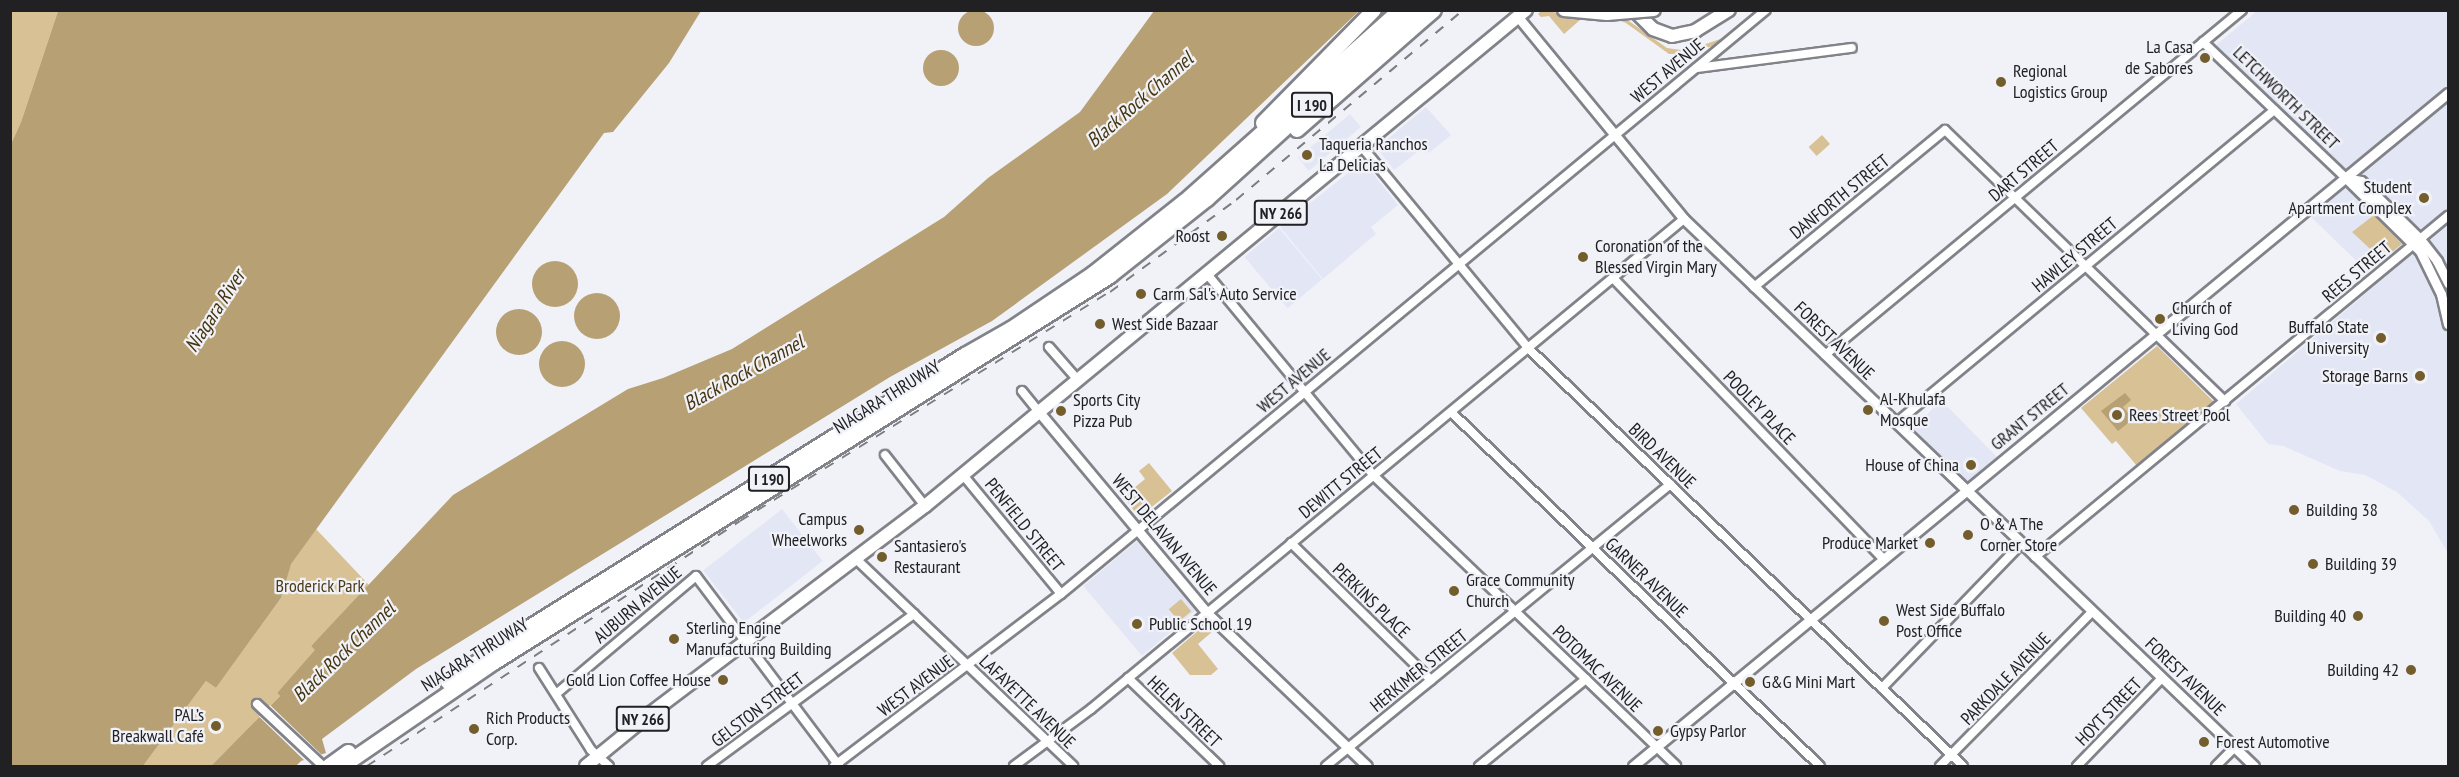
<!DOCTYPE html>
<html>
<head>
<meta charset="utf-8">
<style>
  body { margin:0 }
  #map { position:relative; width:2459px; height:777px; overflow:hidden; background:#f0f2f8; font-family:"PT Sans Narrow",sans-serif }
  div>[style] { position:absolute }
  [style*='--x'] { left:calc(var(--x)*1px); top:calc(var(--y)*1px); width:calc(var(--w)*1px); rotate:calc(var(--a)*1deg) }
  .built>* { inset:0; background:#e3e7f5; transform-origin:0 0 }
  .green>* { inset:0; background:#d8c194; transform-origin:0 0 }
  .water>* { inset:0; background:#b7a074 }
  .round { border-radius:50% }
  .pier>* { inset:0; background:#f0f2f8; transform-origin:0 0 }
  .roads { filter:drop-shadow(2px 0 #828389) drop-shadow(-2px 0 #828389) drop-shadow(0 2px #828389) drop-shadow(0 -2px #828389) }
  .minor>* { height:8px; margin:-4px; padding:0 4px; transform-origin:4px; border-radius:4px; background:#fff }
  .tertiary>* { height:9px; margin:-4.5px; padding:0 4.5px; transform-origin:4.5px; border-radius:4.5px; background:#fff }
  .primary>* { height:12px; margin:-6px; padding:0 6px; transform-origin:6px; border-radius:6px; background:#fff }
  .trunk>* { height:12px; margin:-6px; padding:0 6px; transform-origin:6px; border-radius:6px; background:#fff }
  .motorway>* { height:14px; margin:-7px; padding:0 7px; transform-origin:7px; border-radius:7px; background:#fff }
  .rail>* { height:2px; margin-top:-1px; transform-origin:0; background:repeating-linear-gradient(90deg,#7c7d81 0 10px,transparent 0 20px) }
  .bridges { filter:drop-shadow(2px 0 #828389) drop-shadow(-2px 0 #828389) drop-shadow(0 2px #828389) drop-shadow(0 -2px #828389) }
  .trunk-bridge>* { height:12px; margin:-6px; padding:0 6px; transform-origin:6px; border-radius:6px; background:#fff }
  .dots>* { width:16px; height:16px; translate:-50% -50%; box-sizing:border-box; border:3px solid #f0f2f8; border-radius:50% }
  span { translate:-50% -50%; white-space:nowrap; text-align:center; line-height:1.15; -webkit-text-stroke:4.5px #f0f2f8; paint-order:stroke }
  .shield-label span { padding:2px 4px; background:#f0f2f8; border:2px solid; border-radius:4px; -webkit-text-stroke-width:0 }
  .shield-label { font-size:16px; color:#212124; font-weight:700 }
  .poi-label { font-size:18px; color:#212124 }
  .right { translate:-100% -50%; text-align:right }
  .left { translate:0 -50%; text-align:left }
  .street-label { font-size:18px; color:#212124 }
  .park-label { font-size:18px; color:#4b3a16 }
  .water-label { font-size:20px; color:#463510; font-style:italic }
  .frame { position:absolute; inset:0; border:12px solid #212124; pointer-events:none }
</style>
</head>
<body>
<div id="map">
  <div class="built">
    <div style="clip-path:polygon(2257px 11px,2448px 11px,2448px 553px,2429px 521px,2397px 492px,2365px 475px,2340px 471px,2283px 446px,2268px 444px,2236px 404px,2412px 254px,2403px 245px,2369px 273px,2311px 217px,2361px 174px,2341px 166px,2216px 45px)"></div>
    <div style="clip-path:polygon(1426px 107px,1451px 135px,1429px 153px,1424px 147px,1394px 170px,1377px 148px)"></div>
    <div style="left:1350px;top:114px;width:17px;height:68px;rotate:50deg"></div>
    <div style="clip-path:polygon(1363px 161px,1398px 205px,1371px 227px,1376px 234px,1323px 279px,1280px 227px)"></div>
    <div style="left:1279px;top:228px;width:67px;height:45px;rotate:50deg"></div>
    <div style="clip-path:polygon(1941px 400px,1997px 457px,1970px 481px,1964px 479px,1913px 429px)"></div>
    <div style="left:782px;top:509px;width:66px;height:100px;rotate:52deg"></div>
    <div style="left:1137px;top:541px;width:91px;height:70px;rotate:50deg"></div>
  </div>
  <div class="green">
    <div style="clip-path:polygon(11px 11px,58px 11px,21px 122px,11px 144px)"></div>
    <div style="clip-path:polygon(1541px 11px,1626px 19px,1667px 48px,1681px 50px,1697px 47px,1729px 36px,1717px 45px,1683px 54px,1669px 54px,1626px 23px,1618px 20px,1580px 20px,1564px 34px,1549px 16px,1541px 17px,1538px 14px)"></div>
    <div style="left:1822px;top:135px;width:12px;height:18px;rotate:48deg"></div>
    <div style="clip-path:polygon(2374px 215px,2402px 244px,2382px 260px,2352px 232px)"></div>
    <div style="clip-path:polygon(2157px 346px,2214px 402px,2137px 466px,2116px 441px,2112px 444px,2081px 408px)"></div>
    <div style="clip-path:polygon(1149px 463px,1172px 491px,1139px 517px,1123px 497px,1145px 479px,1139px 471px)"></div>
    <div style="clip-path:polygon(316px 529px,369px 585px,311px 646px,316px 650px,277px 693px,280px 696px,211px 766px,143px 766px,206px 681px,216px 688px,281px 598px,290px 564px)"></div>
    <div style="left:1181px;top:599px;width:16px;height:16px;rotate:50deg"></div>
    <div style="clip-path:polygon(1206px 624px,1213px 631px,1198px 644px,1218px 669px,1211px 675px,1190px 675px,1172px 653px)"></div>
  </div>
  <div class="water">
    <div class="round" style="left:958px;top:10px;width:36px;height:36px"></div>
    <div style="clip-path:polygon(58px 11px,701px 11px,669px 63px,613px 132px,604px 133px,291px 564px,281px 598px,216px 688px,206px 681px,143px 766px,11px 766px,11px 144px,21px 122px)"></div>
    <div style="clip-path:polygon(1154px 11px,1359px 11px,1167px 194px,992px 321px,890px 377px,416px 669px,322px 739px,326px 753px,301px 761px,296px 766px,211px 766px,280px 696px,277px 693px,315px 650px,311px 646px,453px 495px,628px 389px,663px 378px,732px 349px,944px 217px,988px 178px,1080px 112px)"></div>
    <div class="round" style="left:923px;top:50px;width:36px;height:36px"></div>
    <div class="round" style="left:532px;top:261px;width:46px;height:46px"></div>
    <div class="round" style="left:574px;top:293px;width:46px;height:46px"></div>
    <div class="round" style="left:496px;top:309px;width:46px;height:46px"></div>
    <div class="round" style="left:539px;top:341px;width:46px;height:46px"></div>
    <div style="clip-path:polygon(2125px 393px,2131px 400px,2123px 407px,2133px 419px,2118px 431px,2101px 411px)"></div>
  </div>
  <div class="pier">
    <div style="left:270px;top:705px;width:75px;height:16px;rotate:44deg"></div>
  </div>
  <div class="roads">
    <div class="minor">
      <div style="--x:2203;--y:42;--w:197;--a:43.6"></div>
      <div style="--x:1697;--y:68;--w:156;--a:-7.4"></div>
      <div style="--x:1362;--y:147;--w:261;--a:50.4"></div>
      <div style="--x:1528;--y:348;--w:603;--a:43.86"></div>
      <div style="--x:1207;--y:274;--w:261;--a:50.4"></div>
      <div style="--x:1373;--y:475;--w:420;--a:43.8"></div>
      <div style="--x:1613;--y:278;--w:390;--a:46.1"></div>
      <div style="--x:1754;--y:287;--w:247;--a:-39.4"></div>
      <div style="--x:1945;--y:130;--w:390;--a:44.1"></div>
      <div style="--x:1049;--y:347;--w:44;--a:48.7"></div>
      <div style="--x:1825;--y:355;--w:541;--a:-39.6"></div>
      <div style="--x:1022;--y:391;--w:27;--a:51"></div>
      <div style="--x:1451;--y:412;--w:511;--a:43.81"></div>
      <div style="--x:1896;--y:423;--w:491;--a:-39.6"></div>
      <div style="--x:885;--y:455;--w:65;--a:51.9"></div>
      <div style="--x:963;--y:475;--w:154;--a:50.5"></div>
      <div style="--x:1291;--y:543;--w:196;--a:44.4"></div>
      <div style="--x:2035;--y:557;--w:536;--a:-39.55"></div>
      <div style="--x:856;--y:559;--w:300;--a:43.6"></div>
      <div style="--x:539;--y:668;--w:97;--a:57.6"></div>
      <div style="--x:591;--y:750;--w:24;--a:42"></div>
      <div style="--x:1128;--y:678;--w:127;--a:44"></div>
      <div style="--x:1882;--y:688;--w:200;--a:-46"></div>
      <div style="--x:556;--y:694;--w:183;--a:-40.1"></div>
      <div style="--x:696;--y:576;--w:238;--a:53"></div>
      <div style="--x:257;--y:704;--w:91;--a:43.2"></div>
      <div style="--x:707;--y:766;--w:257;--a:-36.3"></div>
      <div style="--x:834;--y:766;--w:285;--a:-37.2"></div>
      <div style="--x:1061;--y:594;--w:915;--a:-39.64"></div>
      <div style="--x:1014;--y:766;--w:96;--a:-36.5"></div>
      <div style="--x:1091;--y:709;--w:769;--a:-39.57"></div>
      <div style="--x:1326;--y:766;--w:445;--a:-39.3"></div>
      <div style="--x:1479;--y:766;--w:138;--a:-39.1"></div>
      <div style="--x:1940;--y:766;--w:216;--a:-45.4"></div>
      <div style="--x:2077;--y:766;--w:122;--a:-46"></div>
      <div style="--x:2216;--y:766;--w:27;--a:-45"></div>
    </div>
    <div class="tertiary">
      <div style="--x:1518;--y:17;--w:261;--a:50.6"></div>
      <div style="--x:1684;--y:219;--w:790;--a:43.82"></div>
      <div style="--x:2346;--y:178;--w:104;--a:44.6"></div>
      <div style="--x:2420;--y:251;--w:48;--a:64"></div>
      <div style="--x:2441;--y:294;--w:31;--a:77"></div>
      <div style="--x:2346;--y:178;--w:15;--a:11"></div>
      <div style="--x:2361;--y:181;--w:83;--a:44.5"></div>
      <div style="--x:2420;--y:239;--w:28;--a:52"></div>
      <div style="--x:2437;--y:261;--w:25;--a:63"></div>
      <div style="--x:1039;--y:412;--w:262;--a:50.1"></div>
      <div style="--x:1207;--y:613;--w:221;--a:43.7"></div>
      <div style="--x:1633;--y:766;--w:1057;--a:-39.55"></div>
    </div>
    <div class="primary">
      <div style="--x:586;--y:766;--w:84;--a:-39.2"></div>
      <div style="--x:651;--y:713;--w:343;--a:-37.1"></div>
      <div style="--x:925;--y:506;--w:779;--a:-39.53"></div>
    </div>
    <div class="trunk">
      <div style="--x:1634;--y:10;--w:27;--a:45"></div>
      <div style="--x:1653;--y:29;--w:20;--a:20"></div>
      <div style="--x:1672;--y:36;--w:24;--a:-12"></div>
      <div style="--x:1695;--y:31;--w:40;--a:-32"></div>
    </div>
    <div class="motorway">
      <div style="--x:1263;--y:123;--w:158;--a:-45.5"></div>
      <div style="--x:1297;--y:130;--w:182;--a:-41.2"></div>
      <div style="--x:448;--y:682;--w:89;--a:-34"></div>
      <div style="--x:522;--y:632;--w:522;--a:-32.02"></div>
      <div style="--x:965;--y:355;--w:53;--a:-29.5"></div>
      <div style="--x:1011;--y:329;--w:99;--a:-33.9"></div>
      <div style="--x:1093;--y:274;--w:116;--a:-38.4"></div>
      <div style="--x:1184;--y:202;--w:289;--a:-41.6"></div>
      <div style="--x:329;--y:766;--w:24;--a:-36"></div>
      <div style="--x:343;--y:766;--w:184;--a:-34.4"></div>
      <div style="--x:495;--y:662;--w:726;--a:-32.11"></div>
      <div style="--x:1110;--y:276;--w:124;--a:-38.4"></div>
      <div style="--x:1207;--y:199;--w:282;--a:-42.1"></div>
    </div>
  </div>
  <div class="rail">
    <div style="--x:367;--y:766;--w:446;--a:-33.3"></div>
    <div style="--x:740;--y:521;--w:435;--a:-31.8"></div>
    <div style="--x:1110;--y:292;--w:156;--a:-36.1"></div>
    <div style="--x:1236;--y:200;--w:296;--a:-39.9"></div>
  </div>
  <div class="bridges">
    <div class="trunk-bridge">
      <div style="--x:1564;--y:10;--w:43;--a:5.3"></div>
      <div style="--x:1607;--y:14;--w:47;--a:-4.9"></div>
    </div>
  </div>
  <div class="dots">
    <div style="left:2205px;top:58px;background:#745d2d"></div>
    <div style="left:2001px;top:82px;background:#745d2d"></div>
    <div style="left:1307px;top:155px;background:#745d2d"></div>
    <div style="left:2424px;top:198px;background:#745d2d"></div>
    <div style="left:1222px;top:236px;background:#745d2d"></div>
    <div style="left:1583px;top:257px;background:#745d2d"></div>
    <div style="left:1141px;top:294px;background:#745d2d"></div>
    <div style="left:2160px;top:319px;background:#745d2d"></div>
    <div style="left:1100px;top:324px;background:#745d2d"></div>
    <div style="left:2381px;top:338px;background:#745d2d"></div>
    <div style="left:2420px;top:376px;background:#745d2d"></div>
    <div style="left:1868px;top:410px;background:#745d2d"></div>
    <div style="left:1061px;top:411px;background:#745d2d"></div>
    <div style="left:2117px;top:415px;background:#745d2d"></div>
    <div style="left:1971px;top:465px;background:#745d2d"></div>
    <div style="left:2294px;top:510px;background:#745d2d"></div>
    <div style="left:859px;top:530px;background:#745d2d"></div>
    <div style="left:1968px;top:535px;background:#745d2d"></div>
    <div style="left:1930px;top:543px;background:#745d2d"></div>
    <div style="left:882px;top:557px;background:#745d2d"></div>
    <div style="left:2313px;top:564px;background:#745d2d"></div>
    <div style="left:1454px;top:591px;background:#745d2d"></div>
    <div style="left:2358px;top:616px;background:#745d2d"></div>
    <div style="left:1884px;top:621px;background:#745d2d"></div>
    <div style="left:1137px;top:624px;background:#745d2d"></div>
    <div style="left:674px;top:639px;background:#745d2d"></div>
    <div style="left:2411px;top:670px;background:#745d2d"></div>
    <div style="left:723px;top:680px;background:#745d2d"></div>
    <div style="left:1750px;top:682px;background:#745d2d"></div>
    <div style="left:216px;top:726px;background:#745d2d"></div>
    <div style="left:474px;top:729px;background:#745d2d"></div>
    <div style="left:1658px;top:731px;background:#745d2d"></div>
    <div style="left:2204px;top:742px;background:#745d2d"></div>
  </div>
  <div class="shield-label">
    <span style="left:1312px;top:105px">I 190</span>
    <span style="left:1281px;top:213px">NY 266</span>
    <span style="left:769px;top:479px">I 190</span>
    <span style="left:643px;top:719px">NY 266</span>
  </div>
  <div class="poi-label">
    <span class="right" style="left:2193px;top:58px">La Casa<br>de Sabores</span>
    <span class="left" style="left:2013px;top:82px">Regional<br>Logistics Group</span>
    <span class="left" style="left:1319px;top:155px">Taqueria Ranchos<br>La Delicias</span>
    <span class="right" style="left:2412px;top:198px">Student<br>Apartment Complex</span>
    <span class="right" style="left:1210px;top:236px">Roost</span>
    <span class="left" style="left:1595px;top:257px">Coronation of the<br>Blessed Virgin Mary</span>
    <span class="left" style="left:1153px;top:294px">Carm Sal's Auto Service</span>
    <span class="left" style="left:2172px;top:319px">Church of<br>Living God</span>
    <span class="left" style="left:1112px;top:324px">West Side Bazaar</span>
    <span class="right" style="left:2369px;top:338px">Buffalo State<br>University</span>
    <span class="right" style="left:2408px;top:376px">Storage Barns</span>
    <span class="left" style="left:1880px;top:410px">Al-Khulafa<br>Mosque</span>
    <span class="left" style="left:1073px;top:411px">Sports City<br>Pizza Pub</span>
    <span class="left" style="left:2129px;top:415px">Rees Street Pool</span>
    <span class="right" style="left:1959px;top:465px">House of China</span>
    <span class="left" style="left:2306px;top:510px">Building 38</span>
    <span class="right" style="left:847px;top:530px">Campus<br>Wheelworks</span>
    <span class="left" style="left:1980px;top:535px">O &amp; A The<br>Corner Store</span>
    <span class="right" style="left:1918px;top:543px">Produce Market</span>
    <span class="left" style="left:894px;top:557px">Santasiero's<br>Restaurant</span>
    <span class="left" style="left:2325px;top:564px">Building 39</span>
    <span class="left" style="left:1466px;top:591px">Grace Community<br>Church</span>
    <span class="left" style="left:1896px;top:621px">West Side Buffalo<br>Post Office</span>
    <span class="right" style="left:2346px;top:616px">Building 40</span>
    <span class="left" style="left:1149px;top:624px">Public School 19</span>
    <span class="left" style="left:686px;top:639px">Sterling Engine<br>Manufacturing Building</span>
    <span class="right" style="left:2399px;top:670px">Building 42</span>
    <span class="right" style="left:711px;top:680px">Gold Lion Coffee House</span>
    <span class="left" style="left:1762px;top:682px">G&amp;G Mini Mart</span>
    <span class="right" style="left:204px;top:726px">PAL’s<br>Breakwall Café</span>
    <span class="left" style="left:486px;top:729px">Rich Products<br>Corp.</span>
    <span class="left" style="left:1670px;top:731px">Gypsy Parlor</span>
    <span class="left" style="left:2216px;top:742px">Forest Automotive</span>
  </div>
  <div class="street-label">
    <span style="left:1668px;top:71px;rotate:-40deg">WEST AVENUE</span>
    <span style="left:2286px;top:98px;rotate:44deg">LETCHWORTH STREET</span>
    <span style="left:2024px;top:171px;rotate:-40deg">DART STREET</span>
    <span style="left:1840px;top:197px;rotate:-39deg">DANFORTH STREET</span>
    <span style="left:2075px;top:255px;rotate:-40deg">HAWLEY STREET</span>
    <span style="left:2357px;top:272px;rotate:-40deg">REES STREET</span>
    <span style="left:1834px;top:341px;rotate:44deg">FOREST AVENUE</span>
    <span style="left:1294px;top:381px;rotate:-40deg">WEST AVENUE</span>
    <span style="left:887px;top:397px;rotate:-32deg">NIAGARA THRUWAY</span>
    <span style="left:1759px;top:408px;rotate:46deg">POOLEY PLACE</span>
    <span style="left:2030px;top:417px;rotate:-39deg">GRANT STREET</span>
    <span style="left:1662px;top:456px;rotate:44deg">BIRD AVENUE</span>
    <span style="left:1341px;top:483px;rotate:-39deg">DEWITT STREET</span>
    <span style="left:1024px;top:525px;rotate:51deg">PENFIELD STREET</span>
    <span style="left:1164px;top:535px;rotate:50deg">WEST DELAVAN AVENUE</span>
    <span style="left:1646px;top:578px;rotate:44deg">GARNER AVENUE</span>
    <span style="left:1371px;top:601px;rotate:44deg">PERKINS PLACE</span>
    <span style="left:638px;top:605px;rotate:-40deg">AUBURN AVENUE</span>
    <span style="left:475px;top:655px;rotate:-32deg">NIAGARA THRUWAY</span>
    <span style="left:1597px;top:669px;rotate:44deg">POTOMAC AVENUE</span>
    <span style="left:1419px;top:671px;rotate:-39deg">HERKIMER STREET</span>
    <span style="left:2185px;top:677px;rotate:44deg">FOREST AVENUE</span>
    <span style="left:2006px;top:679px;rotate:-46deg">PARKDALE AVENUE</span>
    <span style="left:916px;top:686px;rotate:-37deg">WEST AVENUE</span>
    <span style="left:1027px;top:702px;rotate:44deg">LAFAYETTE AVENUE</span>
    <span style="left:758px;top:710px;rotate:-37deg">GELSTON STREET</span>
    <span style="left:1184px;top:712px;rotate:44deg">HELEN STREET</span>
    <span style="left:2109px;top:712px;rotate:-46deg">HOYT STREET</span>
  </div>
  <div class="park-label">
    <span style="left:320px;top:586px">Broderick Park</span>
  </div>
  <div class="water-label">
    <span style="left:1140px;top:100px;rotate:-41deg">Black Rock Channel</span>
    <span style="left:215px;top:311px;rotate:-57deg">Niagara River</span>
    <span style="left:744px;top:373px;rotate:-29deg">Black Rock Channel</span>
    <span style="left:344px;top:652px;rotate:-44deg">Black Rock Channel</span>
  </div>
  <div class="frame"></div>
</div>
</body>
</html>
